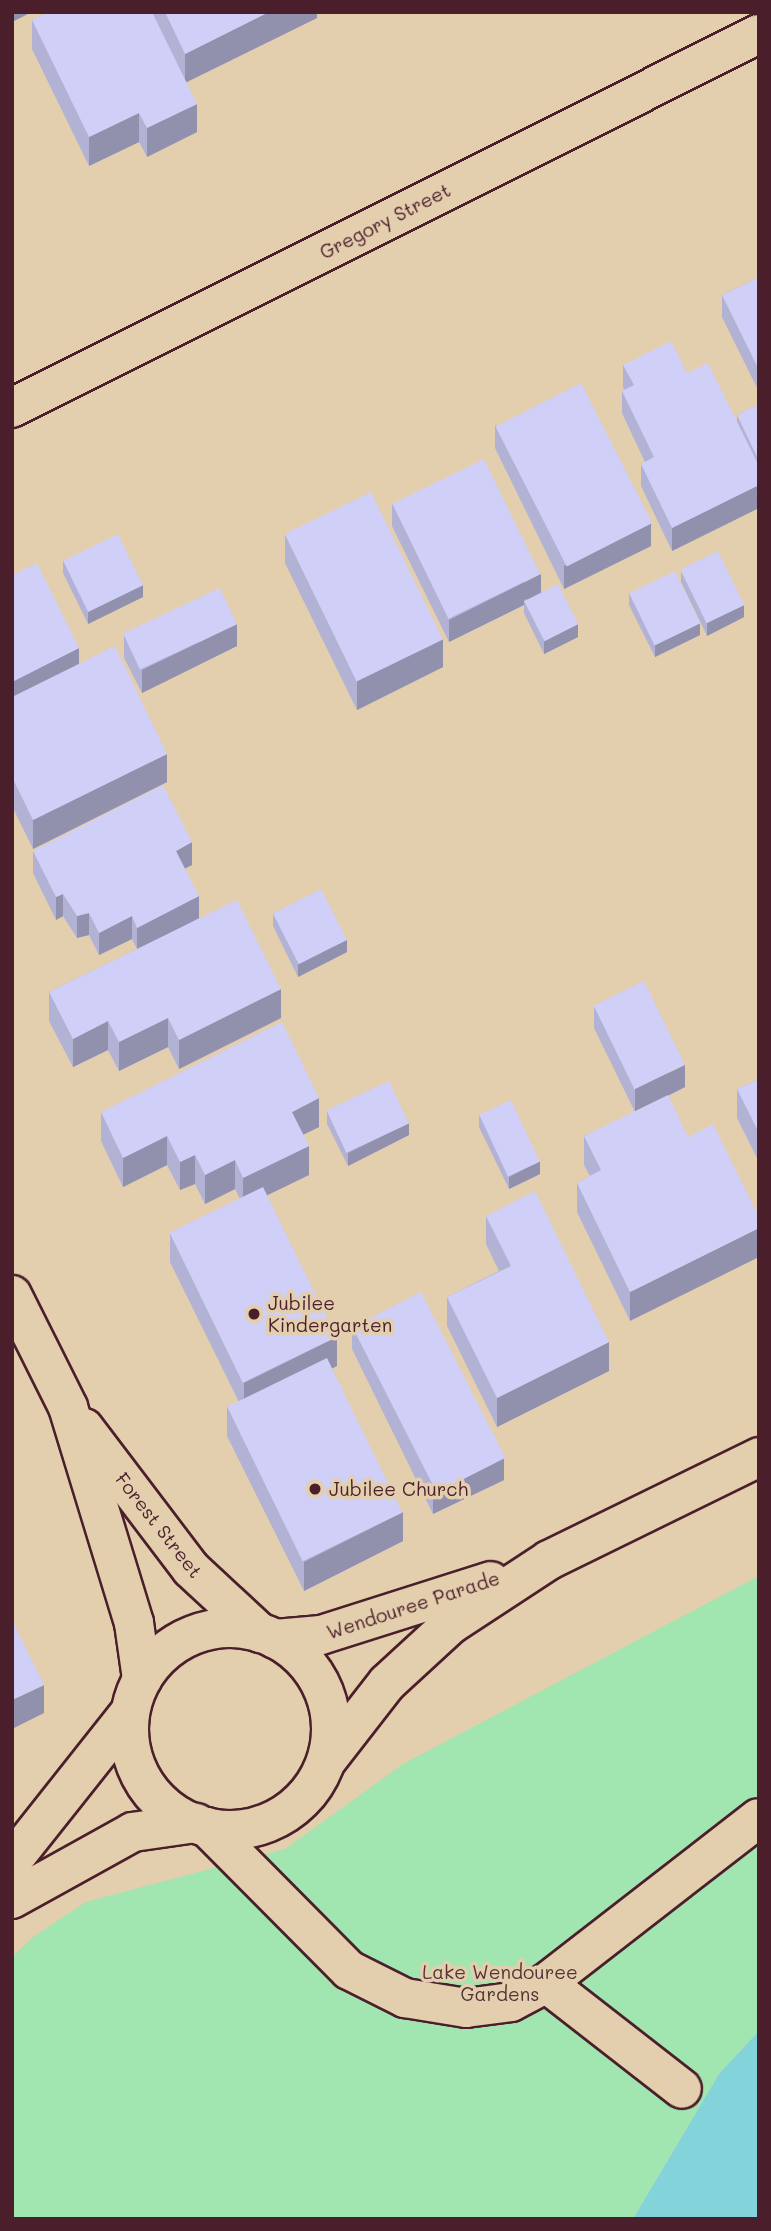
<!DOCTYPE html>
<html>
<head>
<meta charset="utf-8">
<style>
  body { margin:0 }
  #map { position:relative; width:771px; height:2231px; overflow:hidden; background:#e3cead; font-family:Mali,sans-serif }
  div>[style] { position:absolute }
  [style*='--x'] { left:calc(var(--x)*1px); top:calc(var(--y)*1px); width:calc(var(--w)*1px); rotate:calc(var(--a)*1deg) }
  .green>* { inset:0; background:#a1e5b0 }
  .water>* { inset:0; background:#83d4da }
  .roads { filter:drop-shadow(2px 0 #4a1f2b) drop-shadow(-2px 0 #4a1f2b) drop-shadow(0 2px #4a1f2b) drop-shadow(0 -2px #4a1f2b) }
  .minor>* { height:38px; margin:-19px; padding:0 19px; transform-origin:19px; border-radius:19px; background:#e3cead }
  .minor>.ring { margin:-19px; padding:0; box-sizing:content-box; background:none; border:38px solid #e3cead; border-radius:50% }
  .wall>* { inset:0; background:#b2b2d5 }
  .shaded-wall>* { inset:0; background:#9191ae }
  .building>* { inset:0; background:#cfcff8; transform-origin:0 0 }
  .dots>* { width:19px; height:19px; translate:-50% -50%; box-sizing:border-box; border:4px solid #e3cead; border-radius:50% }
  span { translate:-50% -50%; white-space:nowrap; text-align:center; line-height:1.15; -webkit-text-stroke:7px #e3cead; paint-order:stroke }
  .street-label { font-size:19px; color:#4a1f2b }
  .poi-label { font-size:19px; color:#4a1f2b }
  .left { translate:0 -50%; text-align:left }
  .park-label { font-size:19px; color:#533338 }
  .frame { position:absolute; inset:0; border:14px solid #4a1f2b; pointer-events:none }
</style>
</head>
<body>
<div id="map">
  <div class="green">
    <div style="clip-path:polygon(759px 1576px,759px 2031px,719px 2074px,633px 2219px,12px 2219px,12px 1957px,33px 1937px,86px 1902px,285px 1849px,403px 1764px)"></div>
  </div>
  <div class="water">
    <div style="clip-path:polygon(759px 2031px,759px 2219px,633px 2219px,719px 2074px)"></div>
  </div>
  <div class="roads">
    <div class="minor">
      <div style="--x:12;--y:408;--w:835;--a:-26.6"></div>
      <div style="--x:12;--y:1295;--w:125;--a:63.4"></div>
      <div style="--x:68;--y:1407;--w:226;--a:73"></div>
      <div style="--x:134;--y:1623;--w:57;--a:81.9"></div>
      <div style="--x:84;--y:1428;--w:177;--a:52.8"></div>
      <div style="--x:191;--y:1569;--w:94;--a:42.8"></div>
      <div class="ring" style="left:129px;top:1628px;width:164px;height:164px"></div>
      <div style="--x:275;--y:1639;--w:46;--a:-5"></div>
      <div style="--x:321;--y:1635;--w:178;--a:-17.6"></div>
      <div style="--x:327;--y:1760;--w:98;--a:-52.1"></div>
      <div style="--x:387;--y:1683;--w:86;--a:-42.6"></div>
      <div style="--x:450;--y:1625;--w:118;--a:-33.3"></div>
      <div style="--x:549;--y:1560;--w:234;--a:-26.1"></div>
      <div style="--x:207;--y:1827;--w:202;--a:45.2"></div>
      <div style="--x:349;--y:1970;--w:63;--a:26.6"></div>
      <div style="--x:405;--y:1998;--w:62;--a:9.3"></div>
      <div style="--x:466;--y:2008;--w:45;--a:-7.6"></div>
      <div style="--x:511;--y:2002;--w:40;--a:-28"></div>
      <div style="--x:546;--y:1983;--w:269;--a:-37.8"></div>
      <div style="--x:12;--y:1861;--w:190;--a:-51.6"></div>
      <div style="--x:12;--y:1899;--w:138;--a:-29"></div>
      <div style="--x:133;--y:1832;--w:64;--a:-8.1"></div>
      <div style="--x:546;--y:1983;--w:172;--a:37.9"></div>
    </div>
  </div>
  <div class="wall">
    <div style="clip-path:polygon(49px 12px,317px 12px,317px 18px,186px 82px,197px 132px,147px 157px,139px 142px,89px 166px,32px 49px,32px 20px)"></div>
    <div style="clip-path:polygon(759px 277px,759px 392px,722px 317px,722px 295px)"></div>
    <div style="clip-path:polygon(623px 365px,687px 373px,737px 422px,737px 415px,759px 404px,759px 508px,672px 551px,641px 486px,641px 464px,645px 462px,622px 413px,622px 391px,625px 390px,623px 388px)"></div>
    <div style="clip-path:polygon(495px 425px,651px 546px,564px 589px,495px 448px)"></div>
    <div style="clip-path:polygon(392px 504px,541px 592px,578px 637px,544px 654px,524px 613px,524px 605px,449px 642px,392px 526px)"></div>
    <div style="clip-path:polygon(285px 534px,443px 667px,357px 710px,285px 563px)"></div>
    <div style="clip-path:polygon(63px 561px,143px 597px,88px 624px,63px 573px)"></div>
    <div style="clip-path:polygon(681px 570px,744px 617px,707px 636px,681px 582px)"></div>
    <div style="clip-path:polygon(12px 575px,167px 782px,33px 849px,12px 806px)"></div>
    <div style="clip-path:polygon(629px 593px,700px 635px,655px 657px,629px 605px)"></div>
    <div style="clip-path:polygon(124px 635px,237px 646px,142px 693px,124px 658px)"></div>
    <div style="clip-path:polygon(33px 851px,192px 865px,185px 868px,199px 918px,281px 1018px,179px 1069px,168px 1047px,119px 1071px,108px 1050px,73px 1067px,49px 1021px,49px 992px,137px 949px,132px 939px,99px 955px,89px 935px,77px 938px,63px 916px,56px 920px,33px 873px)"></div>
    <div style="clip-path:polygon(273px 913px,347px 952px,298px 977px,273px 926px)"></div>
    <div style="clip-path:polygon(594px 1006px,685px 1087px,668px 1096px,630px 1321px,577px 1212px,577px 1183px,590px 1176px,584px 1165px,584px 1136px,635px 1112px,594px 1028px)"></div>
    <div style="clip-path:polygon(759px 1079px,759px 1162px,737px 1118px,737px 1089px)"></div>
    <div style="clip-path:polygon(327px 1111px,409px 1135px,348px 1166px,327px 1124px)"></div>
    <div style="clip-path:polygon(101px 1112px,319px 1127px,303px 1135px,309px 1175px,267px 1195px,337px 1366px,332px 1368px,403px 1541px,304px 1591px,227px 1436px,227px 1407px,239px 1402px,170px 1262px,170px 1234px,240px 1199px,235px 1189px,205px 1204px,195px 1184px,180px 1190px,167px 1165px,123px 1187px,101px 1141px)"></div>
    <div style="clip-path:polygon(479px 1115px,540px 1174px,509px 1189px,479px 1127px)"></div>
    <div style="clip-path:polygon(486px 1216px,609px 1371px,497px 1427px,447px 1326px,447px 1297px,499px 1271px,486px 1244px)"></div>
    <div style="clip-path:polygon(352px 1326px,504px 1480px,433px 1514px,352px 1349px)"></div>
  </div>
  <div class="shaded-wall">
    <div style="clip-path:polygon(12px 12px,32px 12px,12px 22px)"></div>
    <div style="clip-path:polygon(269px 12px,317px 12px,317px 18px,185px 83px,185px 54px)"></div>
    <div style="clip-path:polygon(197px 104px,197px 132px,147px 157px,147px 128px)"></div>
    <div style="clip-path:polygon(139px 113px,139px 142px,89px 166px,89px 137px)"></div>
    <div style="clip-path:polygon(759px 485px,759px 508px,672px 551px,672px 528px)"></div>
    <div style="clip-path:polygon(651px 523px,651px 546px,564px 589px,564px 566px)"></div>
    <div style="clip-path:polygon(541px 574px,541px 596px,524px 600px,524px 605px,449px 642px,449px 620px)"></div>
    <div style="clip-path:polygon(143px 585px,143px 597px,88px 624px,88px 611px)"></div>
    <div style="clip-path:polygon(744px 605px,744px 617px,707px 636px,707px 623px)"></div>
    <div style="clip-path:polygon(700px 623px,700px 635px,655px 657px,655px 645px)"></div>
    <div style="clip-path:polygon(237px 624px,237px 646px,142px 693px,142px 670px)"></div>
    <div style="clip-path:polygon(578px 624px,578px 637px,544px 654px,544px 641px)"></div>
    <div style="clip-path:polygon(443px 639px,443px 667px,357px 710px,357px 681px)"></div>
    <div style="clip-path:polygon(79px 648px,79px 671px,12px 704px,12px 682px)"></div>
    <div style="clip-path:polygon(167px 754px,167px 782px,33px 849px,33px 820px)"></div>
    <div style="clip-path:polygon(192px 842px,192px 865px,176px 873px,176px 851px)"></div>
    <div style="clip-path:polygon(63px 894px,63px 916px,56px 920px,56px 897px)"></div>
    <div style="clip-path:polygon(199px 896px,199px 918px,137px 950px,137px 928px)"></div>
    <div style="clip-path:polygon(89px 913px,89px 935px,77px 938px,77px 916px)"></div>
    <div style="clip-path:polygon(132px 916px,132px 939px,99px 955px,99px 933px)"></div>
    <div style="clip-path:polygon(347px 940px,347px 952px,298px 977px,298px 964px)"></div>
    <div style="clip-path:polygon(281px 989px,281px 1018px,179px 1069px,179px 1040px)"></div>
    <div style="clip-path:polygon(168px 1018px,168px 1047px,119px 1071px,119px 1042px)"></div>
    <div style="clip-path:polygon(108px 1021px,108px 1050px,73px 1067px,73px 1039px)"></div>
    <div style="clip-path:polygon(685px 1065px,685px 1087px,635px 1112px,635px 1089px)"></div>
    <div style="clip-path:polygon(319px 1098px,319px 1127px,292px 1140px,292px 1112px)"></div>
    <div style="clip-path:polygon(409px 1123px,409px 1135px,348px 1166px,348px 1153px)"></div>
    <div style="clip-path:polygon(167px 1136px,167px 1165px,123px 1187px,123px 1158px)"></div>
    <div style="clip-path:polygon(309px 1146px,309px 1175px,243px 1207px,243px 1178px)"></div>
    <div style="clip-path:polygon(195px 1155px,195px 1184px,180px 1190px,180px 1162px)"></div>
    <div style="clip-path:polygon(235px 1160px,235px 1189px,205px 1204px,205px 1175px)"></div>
    <div style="clip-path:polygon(540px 1161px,540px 1174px,509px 1189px,509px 1177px)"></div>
    <div style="clip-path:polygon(759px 1228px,759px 1257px,630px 1321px,630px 1292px)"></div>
    <div style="clip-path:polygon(337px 1337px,337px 1366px,244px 1412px,244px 1383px)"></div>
    <div style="clip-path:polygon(609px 1342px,609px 1371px,497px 1427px,497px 1398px)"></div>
    <div style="clip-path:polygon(504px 1458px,504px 1480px,433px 1514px,433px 1492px)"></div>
    <div style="clip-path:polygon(403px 1512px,403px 1541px,304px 1591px,304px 1562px)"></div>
    <div style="clip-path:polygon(44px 1685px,44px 1713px,12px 1729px,12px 1700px)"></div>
  </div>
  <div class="building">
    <div style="clip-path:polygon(49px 12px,152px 12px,197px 104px,147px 128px,139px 113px,89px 137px,32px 20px)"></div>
    <div style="clip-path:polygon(165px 12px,269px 12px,185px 54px)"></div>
    <div style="clip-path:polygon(759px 277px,759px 370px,722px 295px)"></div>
    <div style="clip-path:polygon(671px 341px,687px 373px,708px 363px,759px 466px,759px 485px,672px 528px,641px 464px,654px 457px,622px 391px,634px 385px,623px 365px)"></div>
    <div style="left:581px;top:383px;width:157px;height:96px;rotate:63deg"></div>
    <div style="clip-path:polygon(759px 404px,759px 461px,737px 415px)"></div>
    <div style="left:484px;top:459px;width:128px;height:102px;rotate:64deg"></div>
    <div style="left:371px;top:492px;width:164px;height:96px;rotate:64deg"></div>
    <div style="left:118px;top:534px;width:57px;height:61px;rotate:64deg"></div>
    <div style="left:718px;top:551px;width:60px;height:42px;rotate:64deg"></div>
    <div style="clip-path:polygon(37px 563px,79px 648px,12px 682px,12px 575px)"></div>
    <div style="left:675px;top:571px;width:58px;height:51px;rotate:64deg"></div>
    <div style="left:558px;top:584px;width:45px;height:38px;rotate:63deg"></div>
    <div style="left:220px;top:588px;width:40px;height:107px;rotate:65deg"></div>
    <div style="clip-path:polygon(115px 646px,167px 754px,33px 820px,12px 777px,12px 697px)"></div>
    <div style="clip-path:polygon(163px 785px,192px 842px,176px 851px,199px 896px,137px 928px,132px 916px,99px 933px,89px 913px,77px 916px,63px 894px,56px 897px,33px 851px)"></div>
    <div style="left:321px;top:889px;width:57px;height:54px;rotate:63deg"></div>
    <div style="clip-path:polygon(237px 900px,281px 989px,179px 1040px,168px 1018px,119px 1042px,108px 1021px,73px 1039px,49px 992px)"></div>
    <div style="left:644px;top:981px;width:93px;height:56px;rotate:64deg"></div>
    <div style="clip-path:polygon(282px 1022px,319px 1098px,292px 1112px,309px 1146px,243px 1178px,235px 1160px,205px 1175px,195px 1155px,180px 1162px,167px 1136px,123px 1158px,101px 1112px)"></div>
    <div style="clip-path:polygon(759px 1079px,759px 1133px,737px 1089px)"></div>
    <div style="left:389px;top:1081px;width:47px;height:69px;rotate:65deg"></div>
    <div style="clip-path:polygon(668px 1095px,688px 1137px,713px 1124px,759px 1217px,759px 1228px,630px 1292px,577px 1183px,601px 1170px,584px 1136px)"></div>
    <div style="left:511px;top:1100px;width:68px;height:35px;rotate:65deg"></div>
    <div style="left:263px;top:1187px;width:167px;height:104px;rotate:64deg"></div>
    <div style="clip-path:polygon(535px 1191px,609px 1342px,497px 1398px,447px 1297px,511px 1266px,486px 1216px)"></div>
    <div style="left:421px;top:1292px;width:186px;height:77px;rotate:63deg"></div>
    <div style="left:327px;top:1358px;width:172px;height:111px;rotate:64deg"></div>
    <div style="clip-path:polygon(12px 1620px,44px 1685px,12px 1700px)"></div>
  </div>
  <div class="dots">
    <div style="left:254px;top:1314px;background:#4a1f2b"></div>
    <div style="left:315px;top:1489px;background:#4a1f2b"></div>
  </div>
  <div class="street-label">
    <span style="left:385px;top:221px;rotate:-27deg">Gregory Street</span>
    <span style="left:159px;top:1525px;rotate:52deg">Forest Street</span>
    <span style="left:413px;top:1605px;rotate:-18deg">Wendouree Parade</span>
  </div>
  <div class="poi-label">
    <span class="left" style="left:268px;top:1314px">Jubilee<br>Kindergarten</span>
    <span class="left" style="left:329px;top:1489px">Jubilee Church</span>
  </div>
  <div class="park-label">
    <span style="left:500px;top:1983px">Lake Wendouree<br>Gardens</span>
  </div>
  <div class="frame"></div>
</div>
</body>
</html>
